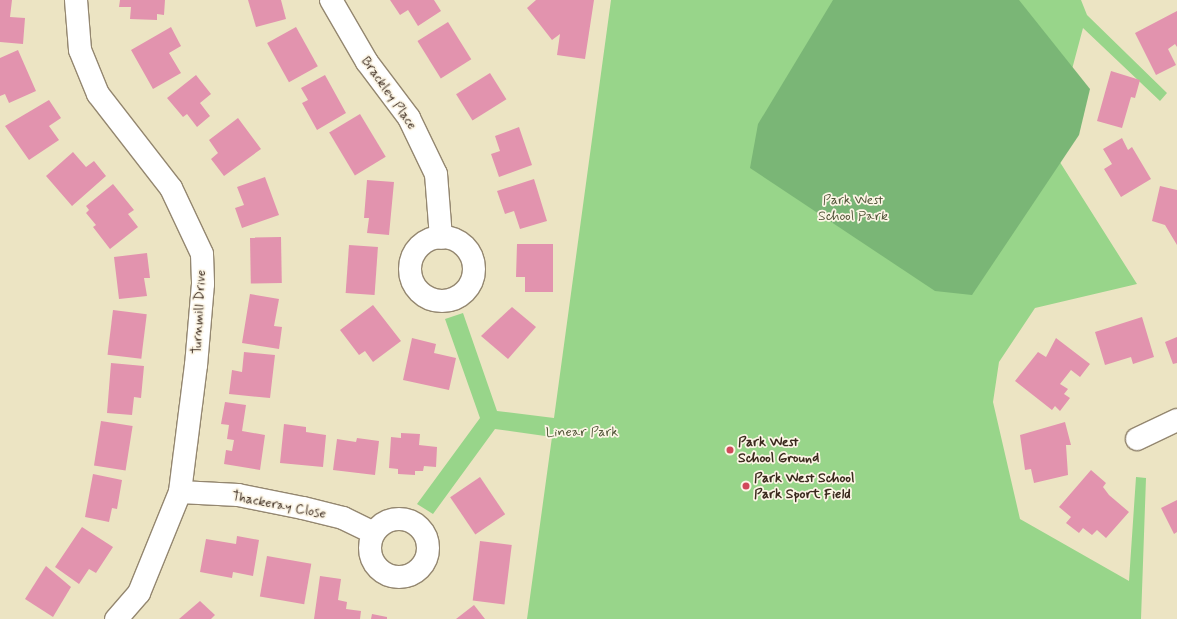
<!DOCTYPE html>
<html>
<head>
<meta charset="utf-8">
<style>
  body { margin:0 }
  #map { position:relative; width:1177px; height:619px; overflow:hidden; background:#ece4c3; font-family:Mynerve,sans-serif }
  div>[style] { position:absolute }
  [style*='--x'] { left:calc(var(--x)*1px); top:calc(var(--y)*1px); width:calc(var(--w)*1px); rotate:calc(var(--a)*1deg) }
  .green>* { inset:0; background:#98d58a }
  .forest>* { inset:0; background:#7ab676 }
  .building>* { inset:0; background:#e293ae; transform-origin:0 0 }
  .roads { filter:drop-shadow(1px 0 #948770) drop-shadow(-1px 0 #948770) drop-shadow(0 1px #948770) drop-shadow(0 -1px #948770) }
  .minor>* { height:22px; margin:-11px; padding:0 11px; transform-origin:11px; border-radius:11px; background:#fff }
  .minor>.ring { margin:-11px; padding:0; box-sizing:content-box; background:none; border:22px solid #fff; border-radius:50% }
  .dots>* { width:11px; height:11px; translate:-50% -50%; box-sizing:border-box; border:2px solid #fcf5e5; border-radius:50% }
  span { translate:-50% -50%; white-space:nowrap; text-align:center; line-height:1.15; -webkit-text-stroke:3.5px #fcf5e5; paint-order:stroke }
  .street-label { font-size:14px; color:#3b2a1e }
  .park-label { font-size:14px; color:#525539 }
  .poi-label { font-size:14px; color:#3b2a1e; font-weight:700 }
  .left { translate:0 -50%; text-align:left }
</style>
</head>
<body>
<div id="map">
  <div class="green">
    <div style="clip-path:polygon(611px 0,1081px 0,1087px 15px,1167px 93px,1160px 101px,1083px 28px,1051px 148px,1137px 284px,1035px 308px,999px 362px,993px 402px,1020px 519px,1129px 581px,1136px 477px,1146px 478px,1141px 619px,527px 619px,552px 437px,495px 429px,433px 514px,417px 504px,480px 418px,445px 319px,463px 313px,497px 411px,554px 418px)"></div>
  </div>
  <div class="forest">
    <div style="clip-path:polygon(833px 0,1019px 0,1090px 89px,1079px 135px,972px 295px,935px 291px,750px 168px,758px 124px)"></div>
  </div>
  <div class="building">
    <div style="clip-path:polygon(0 0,12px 0,10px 17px,25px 18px,23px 44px,0 42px)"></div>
    <div style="clip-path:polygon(120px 0,165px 0,164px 15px,157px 14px,157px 20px,130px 19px,131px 7px,119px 7px)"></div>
    <div style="clip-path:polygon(248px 0,281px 0,286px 19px,256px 27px)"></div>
    <div style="clip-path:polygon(390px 0,434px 0,441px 11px,418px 26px,408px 10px,400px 15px)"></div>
    <div style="clip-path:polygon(536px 0,594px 0,585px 59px,557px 55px,560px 34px,552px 40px,527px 8px)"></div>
    <div style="clip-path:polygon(1177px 11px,1177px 47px,1175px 44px,1168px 49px,1176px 65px,1156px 75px,1135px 33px)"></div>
    <div style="left:448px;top:22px;width:44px;height:36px;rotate:58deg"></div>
    <div style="clip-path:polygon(171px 27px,181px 46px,169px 53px,181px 73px,153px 89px,131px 50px)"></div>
    <div style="left:296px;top:27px;width:45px;height:33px;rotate:61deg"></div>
    <div style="clip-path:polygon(18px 50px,36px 91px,9px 103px,5px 94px,0 96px,0 58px)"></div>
    <div style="clip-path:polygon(1111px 71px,1140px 80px,1135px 98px,1131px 97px,1122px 128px,1097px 121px)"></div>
    <div style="left:490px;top:73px;width:31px;height:40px;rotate:58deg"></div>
    <div style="clip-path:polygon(196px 75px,211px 94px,200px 103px,210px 116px,197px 127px,187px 114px,183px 117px,167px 98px)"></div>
    <div style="clip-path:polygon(325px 75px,346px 113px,317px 130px,302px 103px,308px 100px,301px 88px)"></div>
    <div style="clip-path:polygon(49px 100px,61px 118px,49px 126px,59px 140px,29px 160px,5px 126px)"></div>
    <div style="left:360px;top:114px;width:50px;height:36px;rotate:59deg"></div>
    <div style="clip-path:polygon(238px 118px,261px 149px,224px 176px,211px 159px,218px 153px,209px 140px)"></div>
    <div style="clip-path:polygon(519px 127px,532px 165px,499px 177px,491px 154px,500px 151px,495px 136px)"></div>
    <div style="clip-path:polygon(1122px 138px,1128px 150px,1132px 147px,1151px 179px,1121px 197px,1104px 169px,1112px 164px,1103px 149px)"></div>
    <div style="clip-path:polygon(73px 152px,86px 167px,94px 161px,106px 176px,72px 206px,46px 176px)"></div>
    <div style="clip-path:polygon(265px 177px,279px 215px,242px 228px,235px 208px,244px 205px,237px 187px)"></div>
    <div style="clip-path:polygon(534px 179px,547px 221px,520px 229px,514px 211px,505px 214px,497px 191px)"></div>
    <div style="clip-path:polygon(367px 180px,394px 182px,389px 235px,367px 233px,369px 218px,364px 218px)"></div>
    <div style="clip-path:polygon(113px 184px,134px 210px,128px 214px,138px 227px,110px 249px,93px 227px,96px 225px,86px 213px,89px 210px,86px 206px)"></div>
    <div style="clip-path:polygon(1160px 186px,1177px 190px,1177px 245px,1165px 225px,1152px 221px)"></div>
    <div style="left:281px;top:237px;width:46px;height:31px;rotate:89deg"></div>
    <div style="clip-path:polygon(517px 244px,553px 244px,553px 292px,525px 292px,525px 277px,516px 277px)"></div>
    <div style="left:349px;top:245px;width:29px;height:48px;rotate:4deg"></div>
    <div style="clip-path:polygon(147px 253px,150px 278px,144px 278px,147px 296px,119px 299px,114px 257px)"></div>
    <div style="clip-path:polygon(250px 294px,279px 299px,274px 326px,282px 327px,279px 349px,242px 343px)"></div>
    <div style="clip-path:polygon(373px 305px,401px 341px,373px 362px,365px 351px,359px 355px,340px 330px)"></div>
    <div style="clip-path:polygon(512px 307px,536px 327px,508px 359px,481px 336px)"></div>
    <div style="left:113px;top:310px;width:34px;height:45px;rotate:7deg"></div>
    <div style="clip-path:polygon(1142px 317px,1154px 357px,1133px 364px,1131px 357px,1105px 365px,1095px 332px)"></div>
    <div style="clip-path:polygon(1177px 337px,1177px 363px,1173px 364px,1165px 342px)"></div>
    <div style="clip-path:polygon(412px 338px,436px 344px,434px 353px,456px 358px,449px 390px,403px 380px)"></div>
    <div style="clip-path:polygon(1056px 338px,1090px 364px,1080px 377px,1071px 370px,1060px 384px,1068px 389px,1064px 394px,1070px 398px,1060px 411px,1055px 406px,1052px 410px,1015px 381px,1038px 352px,1046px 357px)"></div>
    <div style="clip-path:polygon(244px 352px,275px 355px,270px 398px,229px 394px,232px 370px,242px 372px)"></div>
    <div style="clip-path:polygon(111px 363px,144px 366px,141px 398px,134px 397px,132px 415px,107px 413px)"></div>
    <div style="clip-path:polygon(225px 402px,246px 405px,242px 431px,265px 435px,260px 470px,224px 464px,226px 450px,232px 451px,234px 440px,227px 439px,229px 425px,221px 424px)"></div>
    <div style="left:101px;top:421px;width:32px;height:45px;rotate:9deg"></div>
    <div style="clip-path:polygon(1065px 422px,1071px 445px,1066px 445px,1068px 475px,1034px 483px,1031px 469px,1025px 470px,1020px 435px)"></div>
    <div style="clip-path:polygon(284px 424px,306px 427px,306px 432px,326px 435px,323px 467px,280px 463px)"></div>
    <div style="clip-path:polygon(401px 433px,420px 434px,419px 445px,437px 447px,436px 467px,424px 466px,423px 471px,415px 471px,415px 475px,398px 474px,398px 469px,389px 468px,391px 437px,401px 438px)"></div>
    <div style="clip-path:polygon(357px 438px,379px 441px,375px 475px,333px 470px,337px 439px,356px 442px)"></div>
    <div style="clip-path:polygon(1091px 470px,1106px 483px,1103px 487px,1109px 495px,1129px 512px,1106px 538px,1097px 530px,1092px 535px,1083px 528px,1079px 533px,1066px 523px,1071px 517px,1059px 507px)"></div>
    <div style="clip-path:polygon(93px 474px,122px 480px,117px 509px,112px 508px,109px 522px,85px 517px)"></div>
    <div style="left:480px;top:477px;width:45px;height:36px;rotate:56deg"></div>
    <div style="clip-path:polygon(1177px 500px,1177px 532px,1174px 534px,1161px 508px)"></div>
    <div style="clip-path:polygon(82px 527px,113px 547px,96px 573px,89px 569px,79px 584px,55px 567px)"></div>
    <div style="clip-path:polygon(237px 536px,259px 540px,253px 576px,233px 572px,232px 578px,200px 572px,206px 539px,236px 544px)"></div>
    <div style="left:480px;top:541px;width:32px;height:60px;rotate:7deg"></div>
    <div style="left:267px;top:556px;width:45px;height:41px;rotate:10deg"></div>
    <div style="clip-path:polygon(46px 566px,71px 587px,53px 617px,25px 599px)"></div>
    <div style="clip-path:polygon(320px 576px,341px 579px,338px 600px,347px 602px,346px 609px,361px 611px,360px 619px,314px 619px)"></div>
    <div style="clip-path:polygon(200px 601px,215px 615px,211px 619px,179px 619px)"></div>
    <div style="clip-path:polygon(474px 605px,485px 619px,456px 619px)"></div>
    <div style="clip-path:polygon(372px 614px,387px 617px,387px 619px,371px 619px)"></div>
  </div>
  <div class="roads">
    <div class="minor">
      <div style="--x:76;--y:0;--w:50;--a:85.4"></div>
      <div style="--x:80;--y:50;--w:48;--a:67.8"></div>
      <div style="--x:98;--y:94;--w:119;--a:52.2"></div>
      <div style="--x:171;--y:188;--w:73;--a:64.8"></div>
      <div style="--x:202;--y:254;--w:30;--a:88"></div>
      <div style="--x:203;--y:284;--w:81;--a:94.9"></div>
      <div style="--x:196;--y:365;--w:128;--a:97.2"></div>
      <div style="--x:180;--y:492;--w:109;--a:112.1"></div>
      <div style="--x:139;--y:593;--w:35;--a:131"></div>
      <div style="--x:331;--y:0;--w:72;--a:59.9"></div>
      <div style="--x:367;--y:62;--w:70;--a:53.1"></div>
      <div style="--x:409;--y:118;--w:62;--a:64.3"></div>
      <div style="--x:436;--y:174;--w:64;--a:85.5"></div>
      <div class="ring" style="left:410px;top:237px;width:42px;height:42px"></div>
      <div style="--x:1137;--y:439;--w:44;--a:-25.4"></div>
      <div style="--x:180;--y:492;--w:58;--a:3"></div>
      <div style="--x:238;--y:495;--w:66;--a:11.3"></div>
      <div style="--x:303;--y:508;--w:41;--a:14"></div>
      <div style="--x:343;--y:518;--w:34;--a:26"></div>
      <div class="ring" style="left:370px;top:519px;width:36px;height:36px"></div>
    </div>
  </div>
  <div class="dots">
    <div style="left:730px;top:450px;background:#d1495b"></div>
    <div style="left:746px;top:486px;background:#d1495b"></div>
  </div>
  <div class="street-label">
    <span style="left:389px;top:93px;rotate:55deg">Brackley Place</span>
    <span style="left:199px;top:312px;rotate:-87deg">Turnmill Drive</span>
    <span style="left:279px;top:505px;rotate:11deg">Thackeray Close</span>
  </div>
  <div class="park-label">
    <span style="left:853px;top:208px">Park West<br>School Park</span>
    <span style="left:582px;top:432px">Linear Park</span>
  </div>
  <div class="poi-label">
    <span class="left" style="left:738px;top:450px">Park West<br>School Ground</span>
    <span class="left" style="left:754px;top:486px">Park West School<br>Park Sport Field</span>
  </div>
</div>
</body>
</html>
